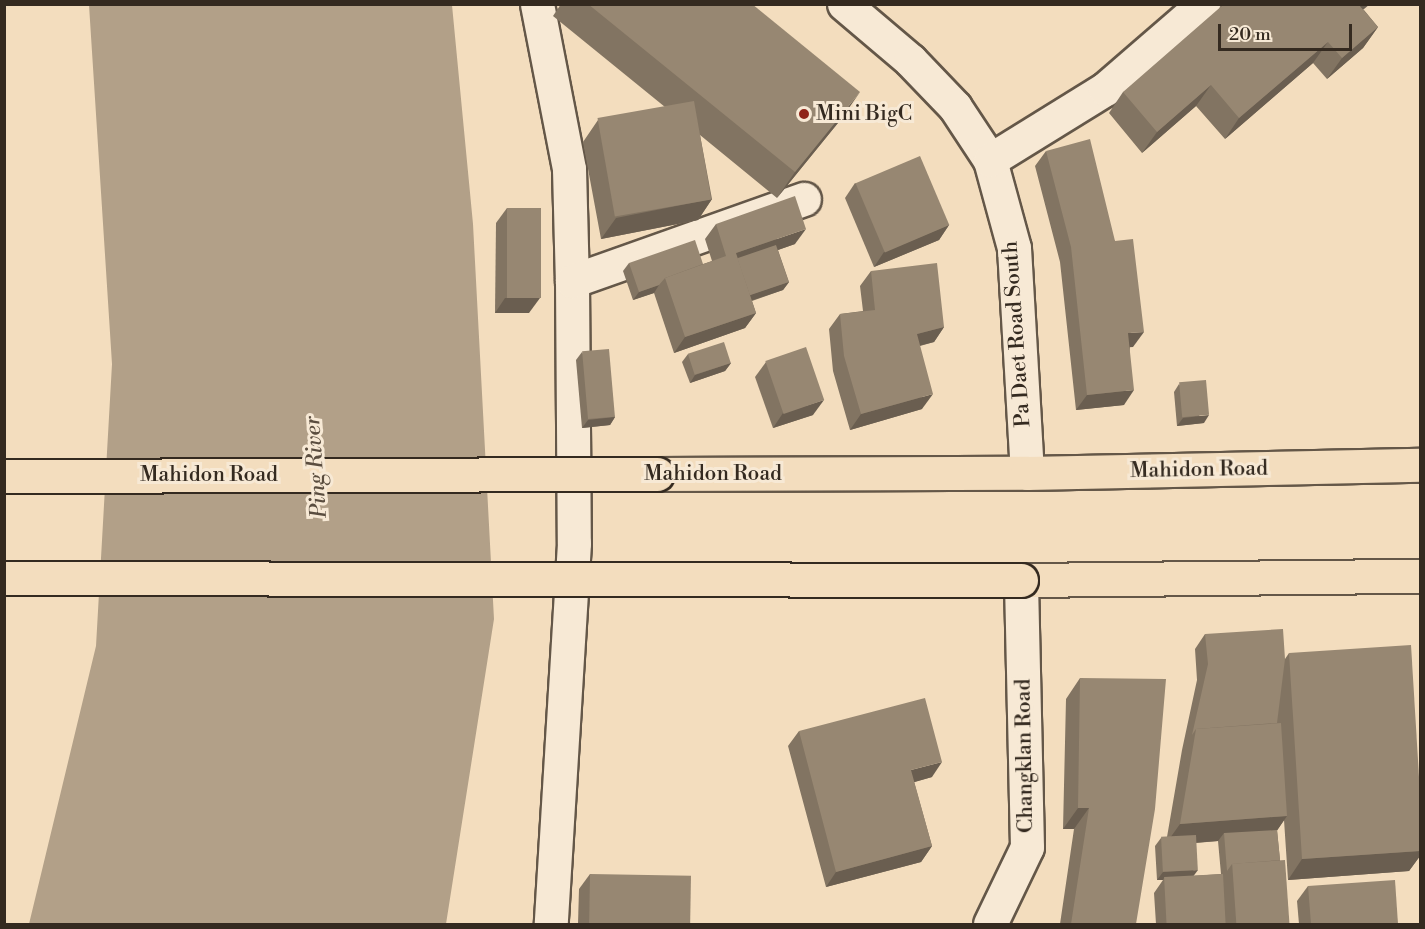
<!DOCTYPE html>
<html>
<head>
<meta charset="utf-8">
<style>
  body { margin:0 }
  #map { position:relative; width:1425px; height:929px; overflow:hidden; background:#f3ddbe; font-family:"Libre Bodoni",serif }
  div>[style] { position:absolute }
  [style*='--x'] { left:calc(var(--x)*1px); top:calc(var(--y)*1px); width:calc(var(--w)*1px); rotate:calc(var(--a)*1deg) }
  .water>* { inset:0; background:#b2a088 }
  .roads { filter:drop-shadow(2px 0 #645748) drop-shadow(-2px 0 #645748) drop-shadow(0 2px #645748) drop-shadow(0 -2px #645748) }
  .minor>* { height:33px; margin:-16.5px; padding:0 16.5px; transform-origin:16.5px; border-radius:16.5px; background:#f7e9d5 }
  .major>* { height:33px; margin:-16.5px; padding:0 16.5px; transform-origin:16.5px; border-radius:16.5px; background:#f3ddbe }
  .bridges { filter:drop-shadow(2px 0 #342a20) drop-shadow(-2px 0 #342a20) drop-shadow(0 2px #342a20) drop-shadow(0 -2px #342a20) }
  .major-bridge>* { height:33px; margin:-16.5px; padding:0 16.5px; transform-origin:16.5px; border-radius:16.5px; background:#f3ddbe }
  .wall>* { inset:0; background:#827462 }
  .shaded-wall>* { inset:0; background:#6a5e50 }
  .building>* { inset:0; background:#978772; transform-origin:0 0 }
  .dots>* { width:16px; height:16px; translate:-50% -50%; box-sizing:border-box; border:3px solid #f7e9d5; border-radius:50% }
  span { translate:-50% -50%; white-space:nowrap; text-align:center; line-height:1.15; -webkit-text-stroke:6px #f7e9d5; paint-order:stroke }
  .poi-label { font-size:21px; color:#342a20 }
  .left { translate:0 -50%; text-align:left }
  .street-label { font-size:21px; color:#342a20 }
  .water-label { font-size:22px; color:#5a4d3f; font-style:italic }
  .frame { position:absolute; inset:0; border:6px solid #342a20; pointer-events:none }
  .scale { position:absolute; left:1218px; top:24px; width:134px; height:27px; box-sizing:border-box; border:3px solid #342a20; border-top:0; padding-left:8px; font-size:18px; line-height:21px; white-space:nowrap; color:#342a20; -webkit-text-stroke:4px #f7e9d5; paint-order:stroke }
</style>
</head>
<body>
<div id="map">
  <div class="water">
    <div style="clip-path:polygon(89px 5px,452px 5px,473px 224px,494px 619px,446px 924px,29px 924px,96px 646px,112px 364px)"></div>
  </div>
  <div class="roads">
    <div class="minor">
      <div style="--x:537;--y:4;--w:168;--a:79"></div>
      <div style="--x:569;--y:169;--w:112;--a:88.5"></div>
      <div style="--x:572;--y:281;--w:262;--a:89.6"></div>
      <div style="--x:574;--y:543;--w:382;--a:93.5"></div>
      <div style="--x:844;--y:4;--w:87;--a:40.3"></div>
      <div style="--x:910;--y:60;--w:65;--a:46.2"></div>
      <div style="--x:955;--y:107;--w:64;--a:56.6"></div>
      <div style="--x:990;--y:160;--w:91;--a:74.7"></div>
      <div style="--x:1014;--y:248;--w:225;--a:86.7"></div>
      <div style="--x:990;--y:160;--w:135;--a:-31.7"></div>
      <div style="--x:1105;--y:89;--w:130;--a:-40.9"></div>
      <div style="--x:572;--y:281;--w:246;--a:-19.5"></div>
      <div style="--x:990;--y:924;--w:85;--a:-64.3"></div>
      <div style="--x:1027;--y:847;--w:267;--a:-91.3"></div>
    </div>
    <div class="major">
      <div style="--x:657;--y:474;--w:370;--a:-0.2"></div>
      <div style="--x:1027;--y:473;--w:393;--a:-1.2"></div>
      <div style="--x:1021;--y:580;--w:399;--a:-0.6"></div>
    </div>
  </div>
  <div class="bridges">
    <div class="major-bridge">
      <div style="--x:4;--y:476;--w:653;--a:-0.18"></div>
      <div style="--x:4;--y:578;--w:1017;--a:0.11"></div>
    </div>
  </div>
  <div class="wall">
    <div style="clip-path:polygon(561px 4px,752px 4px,842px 118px,777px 198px,700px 135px,712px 199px,698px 220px,601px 239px,583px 142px,598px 120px,665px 107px,553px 16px)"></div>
    <div style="clip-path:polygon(1364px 10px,1378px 27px,1363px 48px,1327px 79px,1313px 63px,1225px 139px,1196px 106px,1142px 153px,1109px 113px,1123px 92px)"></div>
    <div style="clip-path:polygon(1046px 151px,1115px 241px,1133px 347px,1130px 347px,1124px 405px,1076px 410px,1060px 262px,1035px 166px)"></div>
    <div style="clip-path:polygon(855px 183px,949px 225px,939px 240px,874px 267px,845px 198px)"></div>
    <div style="clip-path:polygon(507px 208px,529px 313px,495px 313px,496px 223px)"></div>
    <div style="clip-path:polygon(716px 224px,795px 244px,778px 250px,789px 282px,783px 290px,752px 301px,756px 313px,745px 328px,674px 353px,654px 293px,633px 300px,623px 271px,629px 263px,703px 264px,712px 261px,705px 239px)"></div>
    <div style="clip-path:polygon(871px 271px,944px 327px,934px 342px,920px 346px,922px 409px,850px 430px,833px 371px,829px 329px,840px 314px,863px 311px,860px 286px)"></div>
    <div style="clip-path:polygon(582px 352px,615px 417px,610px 425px,582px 428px,576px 360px)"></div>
    <div style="clip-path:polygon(688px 354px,731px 363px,725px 371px,690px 383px,682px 362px)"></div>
    <div style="clip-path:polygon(766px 362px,813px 415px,773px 428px,755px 377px)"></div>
    <div style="clip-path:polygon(1179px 384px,1204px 423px,1177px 426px,1174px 392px)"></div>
    <div style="clip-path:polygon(evenodd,1205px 634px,1285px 659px,1289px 653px,1420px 793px,1420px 856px,1409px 871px,1288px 880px,1284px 820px,1277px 830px,1280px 860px,1289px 924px,1156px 924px,1154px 893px,1163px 880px,1157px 880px,1155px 846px,1161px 838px,1167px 837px,1182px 750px,1197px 680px,1195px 649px,1205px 634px,1218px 841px,1221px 874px,1193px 876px,1196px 843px,1218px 841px)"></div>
    <div style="clip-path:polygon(1080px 678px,1136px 924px,1060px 924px,1074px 829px,1063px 829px,1066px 699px)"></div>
    <div style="clip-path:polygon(799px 731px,932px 777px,914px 782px,932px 846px,921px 862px,826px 887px,788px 746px)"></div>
    <div style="clip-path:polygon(590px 874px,690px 924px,578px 924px,579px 889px)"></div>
    <div style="clip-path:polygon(1308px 886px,1398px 924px,1299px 924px,1297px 901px)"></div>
  </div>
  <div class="shaded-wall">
    <div style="clip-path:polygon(1360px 4px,1370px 4px,1344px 26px)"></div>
    <div style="clip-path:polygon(1378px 27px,1363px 48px,1327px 79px,1342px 58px)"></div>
    <div style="clip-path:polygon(1328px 42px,1313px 63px,1225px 139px,1239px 118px)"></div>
    <div style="clip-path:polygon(1211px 85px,1196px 106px,1142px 153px,1157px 132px)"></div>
    <div style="clip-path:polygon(860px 92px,842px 118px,777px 198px,795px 172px)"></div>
    <div style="clip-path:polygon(712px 199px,698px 220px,601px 239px,616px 218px)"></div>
    <div style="clip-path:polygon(949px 225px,939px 240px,874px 267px,884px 252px)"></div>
    <div style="clip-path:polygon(806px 229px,795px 244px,732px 266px,736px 253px)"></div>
    <div style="clip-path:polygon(789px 282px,783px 290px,738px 305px,743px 297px)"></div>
    <div style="clip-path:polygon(659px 285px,654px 293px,633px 300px,639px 292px)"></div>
    <div style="clip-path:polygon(505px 298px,540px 298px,529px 313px,495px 313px)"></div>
    <div style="clip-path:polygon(756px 313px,745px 328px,674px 353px,685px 337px)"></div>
    <div style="clip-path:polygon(944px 327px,934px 342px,906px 349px,917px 334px)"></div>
    <div style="clip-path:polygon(1144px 332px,1133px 347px,1118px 348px,1128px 333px)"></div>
    <div style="clip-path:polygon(731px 363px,725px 371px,690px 383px,695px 375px)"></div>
    <div style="clip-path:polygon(1134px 390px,1124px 405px,1076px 410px,1087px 395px)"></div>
    <div style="clip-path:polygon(933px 394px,922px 409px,850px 430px,861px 414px)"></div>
    <div style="clip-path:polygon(824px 400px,813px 415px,773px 428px,783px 413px)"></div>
    <div style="clip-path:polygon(1209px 415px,1204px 423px,1177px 426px,1183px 418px)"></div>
    <div style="clip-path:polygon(615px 417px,610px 425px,582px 428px,588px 420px)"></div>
    <div style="clip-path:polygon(942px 762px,932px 777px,901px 786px,911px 770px)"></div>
    <div style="clip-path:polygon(1078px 808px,1089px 808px,1074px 829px,1063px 829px)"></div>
    <div style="clip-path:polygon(1287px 816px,1272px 838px,1224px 833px,1218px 841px,1165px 845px,1180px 824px)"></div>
    <div style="clip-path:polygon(932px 846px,921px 862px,826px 887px,836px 872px)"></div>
    <div style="clip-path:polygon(1420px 851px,1420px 856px,1409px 871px,1288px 880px,1302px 859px)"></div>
    <div style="clip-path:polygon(1198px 870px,1192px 878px,1164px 878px,1163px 880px,1157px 880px,1163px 872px)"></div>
  </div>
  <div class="building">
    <div style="clip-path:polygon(588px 4px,752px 4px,860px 92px,795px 172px)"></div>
    <div style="clip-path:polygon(1224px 4px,1360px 4px,1359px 5px,1378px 27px,1342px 58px,1328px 42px,1239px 118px,1211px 85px,1157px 132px,1123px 92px)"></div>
    <div style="left:694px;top:101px;width:100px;height:98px;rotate:80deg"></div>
    <div style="clip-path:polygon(1090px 139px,1115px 241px,1133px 239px,1144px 332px,1128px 333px,1134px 390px,1087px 395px,1071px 247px,1046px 151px)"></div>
    <div style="left:920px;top:156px;width:75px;height:70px;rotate:67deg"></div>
    <div style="clip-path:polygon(795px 196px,806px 229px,736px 253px,756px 313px,685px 337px,665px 278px,726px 256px,716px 224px)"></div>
    <div style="left:507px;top:208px;width:34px;height:90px"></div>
    <div style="clip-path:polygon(695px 240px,703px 264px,665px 278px,659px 285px,639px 292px,629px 263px)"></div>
    <div style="left:776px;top:245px;width:39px;height:41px;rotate:71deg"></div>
    <div style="clip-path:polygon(937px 263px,944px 327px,917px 334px,933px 394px,861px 414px,844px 356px,840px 314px,875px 310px,871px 271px)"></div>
    <div style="left:724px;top:342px;width:22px;height:38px;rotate:72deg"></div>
    <div style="left:806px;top:347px;width:56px;height:43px;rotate:71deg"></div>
    <div style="left:609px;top:349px;width:68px;height:27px;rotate:85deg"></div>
    <div style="left:1206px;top:380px;width:35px;height:27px;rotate:85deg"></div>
    <div style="clip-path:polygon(1283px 629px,1285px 659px,1277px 723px,1196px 729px,1192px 735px,1208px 664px,1205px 634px)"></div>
    <div style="clip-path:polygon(1411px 645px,1420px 793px,1420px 851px,1302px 859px,1289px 653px)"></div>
    <div style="clip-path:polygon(1080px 678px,1166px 679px,1155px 809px,1136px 924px,1071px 924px,1089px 808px,1078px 808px)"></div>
    <div style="clip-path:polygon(925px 698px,942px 762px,911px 770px,932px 846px,836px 872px,799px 731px)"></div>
    <div style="clip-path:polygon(1281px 723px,1287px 816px,1180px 824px,1196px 729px)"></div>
    <div style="clip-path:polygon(1277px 830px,1280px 860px,1232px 864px,1227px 871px,1224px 833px)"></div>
    <div style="left:1196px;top:835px;width:35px;height:35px;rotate:87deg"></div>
    <div style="left:1285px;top:860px;width:64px;height:53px;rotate:86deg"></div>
    <div style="left:590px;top:874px;width:101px;height:50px;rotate:1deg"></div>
    <div style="left:1223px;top:874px;width:50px;height:59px;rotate:87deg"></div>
    <div style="clip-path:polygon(1395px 880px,1398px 924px,1311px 924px,1308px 886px)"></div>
  </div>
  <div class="dots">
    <div style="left:804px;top:114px;background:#8f2418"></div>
  </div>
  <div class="poi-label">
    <span class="left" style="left:816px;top:114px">Mini BigC</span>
  </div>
  <div class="street-label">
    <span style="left:1017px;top:334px;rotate:-94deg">Pa Daet Road South</span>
    <span style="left:1199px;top:470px;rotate:-1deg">Mahidon Road</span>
    <span style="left:713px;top:474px">Mahidon Road</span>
    <span style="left:209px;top:475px">Mahidon Road</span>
    <span style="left:1025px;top:756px;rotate:-91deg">Changklan Road</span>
  </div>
  <div class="water-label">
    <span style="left:316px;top:467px;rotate:-94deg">Ping River</span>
  </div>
  <div class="frame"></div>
  <div class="scale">20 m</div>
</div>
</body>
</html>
